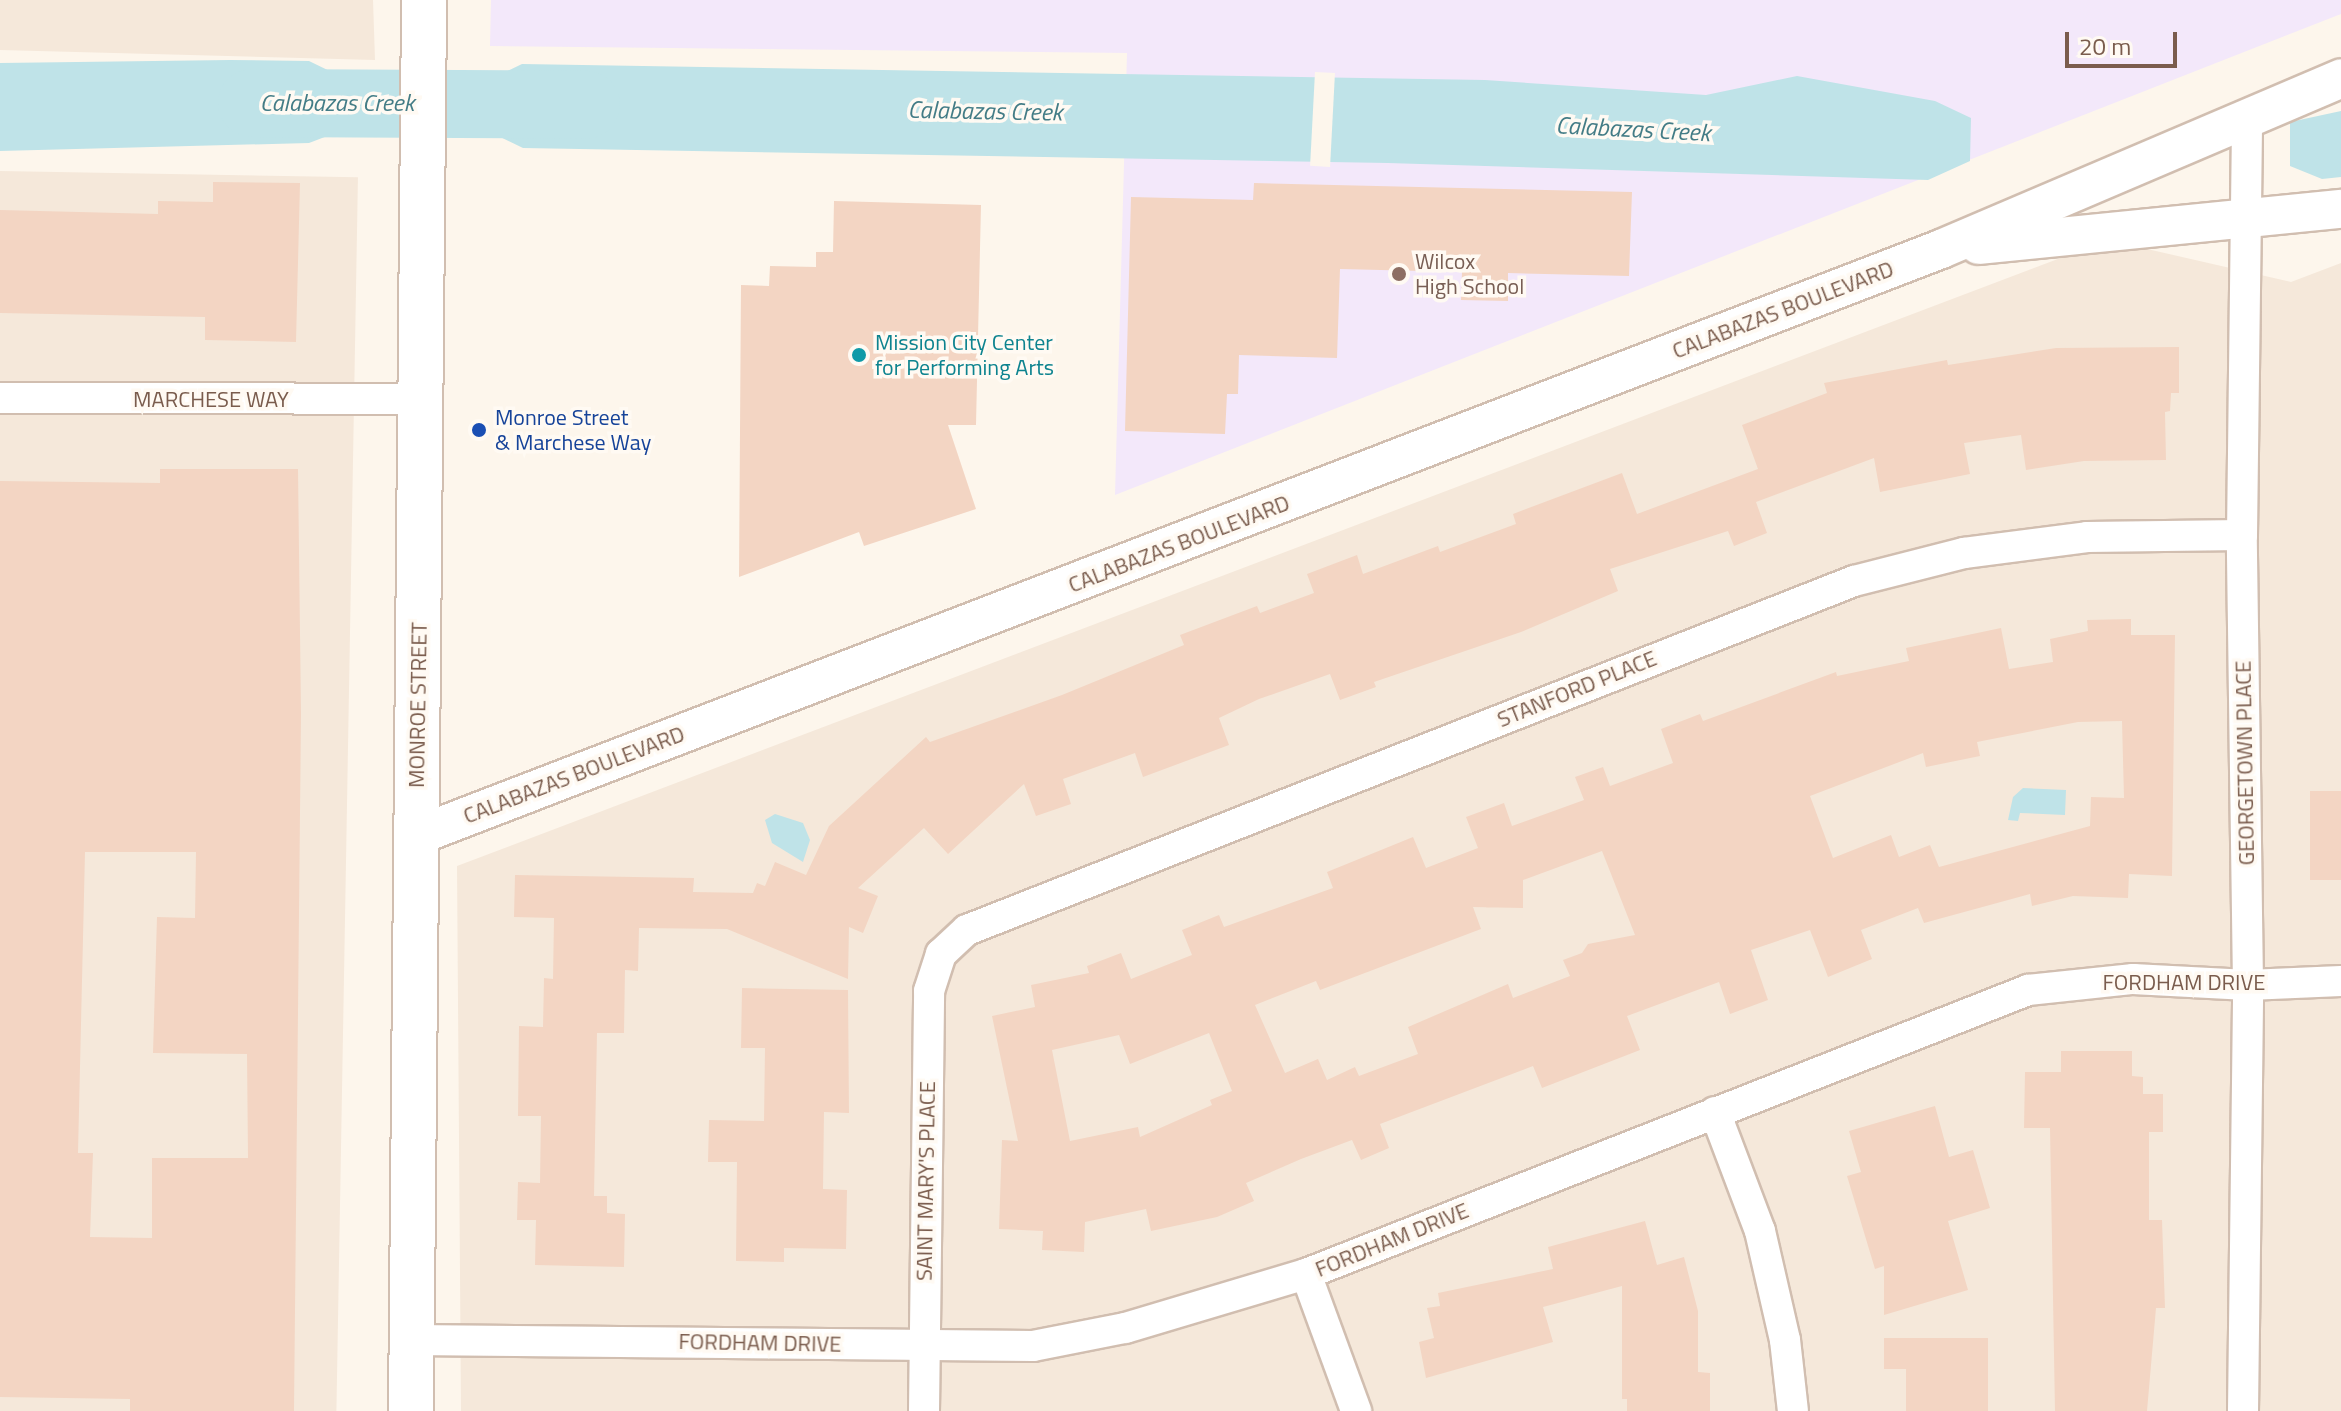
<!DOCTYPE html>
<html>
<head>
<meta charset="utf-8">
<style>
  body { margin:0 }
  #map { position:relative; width:2341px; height:1411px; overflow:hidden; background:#fdf6ec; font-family:"Titillium Web",sans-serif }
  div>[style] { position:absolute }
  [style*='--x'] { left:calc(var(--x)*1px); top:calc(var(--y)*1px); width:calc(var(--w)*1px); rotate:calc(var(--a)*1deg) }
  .residential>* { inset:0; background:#f5e8da; transform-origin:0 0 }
  .education>* { inset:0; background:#f3e8fa }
  .water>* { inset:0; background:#bfe3e8 }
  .pier>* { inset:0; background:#fdf6ec; transform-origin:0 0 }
  .river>* { height:68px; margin:-34px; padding:0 34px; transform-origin:34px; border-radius:34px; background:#bfe3e8 }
  .building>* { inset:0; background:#f3d5c3; transform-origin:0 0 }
  .roads { filter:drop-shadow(2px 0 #d1beb0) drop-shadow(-2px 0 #d1beb0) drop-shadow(0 2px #d1beb0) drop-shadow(0 -2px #d1beb0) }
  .minor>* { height:30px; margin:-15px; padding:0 15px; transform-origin:15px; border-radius:15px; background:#fff }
  .tertiary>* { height:38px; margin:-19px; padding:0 19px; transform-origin:19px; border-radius:19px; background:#fff }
  .secondary>* { height:44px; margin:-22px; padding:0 22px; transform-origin:22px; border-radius:22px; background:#fff }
  .dots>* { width:22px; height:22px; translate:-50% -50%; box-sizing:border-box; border:4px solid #fffaf3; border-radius:50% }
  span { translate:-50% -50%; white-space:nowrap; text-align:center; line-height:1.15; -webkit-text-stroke:7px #fffaf3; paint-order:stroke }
  .education-label { font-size:22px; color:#785e54 }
  .left { translate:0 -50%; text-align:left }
  .street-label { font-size:22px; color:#7a5c4d }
  .culture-label { font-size:22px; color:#0d838f }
  .transit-label { font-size:22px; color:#164399 }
  .water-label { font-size:24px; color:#437c86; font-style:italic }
  .scale { position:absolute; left:2065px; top:32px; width:112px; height:36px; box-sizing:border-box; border:4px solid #7a5c4d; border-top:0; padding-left:10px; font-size:24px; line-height:28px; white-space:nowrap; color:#7a5c4d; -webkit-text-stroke:6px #fffaf3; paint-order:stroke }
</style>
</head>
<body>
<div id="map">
  <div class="residential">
    <div style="clip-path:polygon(0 0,373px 0,375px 60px,0 50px)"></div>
    <div style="left:0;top:171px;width:358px;height:1240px;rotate:1deg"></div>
    <div style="clip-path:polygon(2108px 240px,2291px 282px,2341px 263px,2341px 1411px,461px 1411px,457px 866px)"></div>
  </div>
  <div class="education">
    <div style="clip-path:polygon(491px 0,2341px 0,2341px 14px,1115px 495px,1127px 53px,490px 46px)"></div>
  </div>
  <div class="water">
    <div style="clip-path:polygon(230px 60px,309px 61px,344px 78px,343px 130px,309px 143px,0 151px,0 63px)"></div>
    <div style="clip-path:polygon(522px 64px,1485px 80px,1706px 95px,1797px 76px,1935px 101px,1971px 118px,1970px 161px,1928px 180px,1388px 163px,523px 148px,492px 133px,493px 78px)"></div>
    <div style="clip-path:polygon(2341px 111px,2341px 177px,2322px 179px,2290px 166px,2290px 122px)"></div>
    <div style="clip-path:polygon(2023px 788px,2066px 790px,2065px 815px,2020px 813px,2018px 821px,2008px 820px,2013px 797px)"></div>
    <div style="clip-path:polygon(775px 814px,803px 823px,810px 840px,803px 862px,772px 843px,765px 820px)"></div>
  </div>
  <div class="pier">
    <div style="left:1315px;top:72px;width:20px;height:94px;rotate:3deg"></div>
  </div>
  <div class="river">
    <div style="--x:252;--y:103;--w:334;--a:0.3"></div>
  </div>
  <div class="building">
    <div style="clip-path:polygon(213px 182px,300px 183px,296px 342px,205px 340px,205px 317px,0 313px,0 210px,158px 214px,158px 201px,213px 202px)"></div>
    <div style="clip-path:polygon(1254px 183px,1632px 192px,1629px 276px,1508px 273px,1508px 301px,1461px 300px,1462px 272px,1340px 269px,1337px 358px,1239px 355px,1238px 394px,1227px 394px,1225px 434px,1125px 431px,1131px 197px,1253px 200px)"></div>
    <div style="clip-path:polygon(834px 201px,981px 205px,976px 425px,948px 425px,976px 509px,864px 546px,859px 532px,739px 577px,741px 285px,769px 286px,770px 266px,816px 267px,816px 252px,833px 252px)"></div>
    <div style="clip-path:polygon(2179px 347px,2179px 393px,2171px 393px,2170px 411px,2165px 412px,2166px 460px,2084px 461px,2026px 470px,2021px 435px,1964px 443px,1970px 474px,1880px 492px,1874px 458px,1756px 502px,1767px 533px,1734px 546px,1728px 531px,1610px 569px,1618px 591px,1521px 632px,1374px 682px,1376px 687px,1340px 700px,1330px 674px,1259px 699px,1219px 718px,1229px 745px,1143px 777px,1135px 753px,1063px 779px,1071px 804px,1036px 816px,1024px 784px,948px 854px,924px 828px,858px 888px,878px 896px,863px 933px,849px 927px,848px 979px,727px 929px,639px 928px,638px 971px,625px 970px,624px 1033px,597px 1033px,594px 1196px,607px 1196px,607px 1213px,625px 1214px,624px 1267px,535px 1265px,536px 1220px,517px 1220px,518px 1182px,540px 1183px,541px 1116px,518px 1116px,519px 1026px,543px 1027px,544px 978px,553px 979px,554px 918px,514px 917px,515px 875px,694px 878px,693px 892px,753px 893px,757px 883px,765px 886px,775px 862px,806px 875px,829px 826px,926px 737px,930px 742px,1062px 695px,1184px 645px,1180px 635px,1257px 606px,1260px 613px,1314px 593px,1307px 574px,1357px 555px,1363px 574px,1438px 546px,1440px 552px,1516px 524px,1513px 514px,1622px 473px,1637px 514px,1758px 469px,1742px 425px,1827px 393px,1824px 383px,1947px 360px,1948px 365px,2056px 348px)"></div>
    <div style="clip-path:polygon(evenodd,160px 469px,298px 469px,301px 714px,294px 1411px,130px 1411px,130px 1399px,0 1397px,0 481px,160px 483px,160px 469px,85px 852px,196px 852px,195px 918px,157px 917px,153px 1053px,247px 1054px,248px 1158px,152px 1158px,152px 1238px,90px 1237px,93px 1153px,78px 1153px,85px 852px)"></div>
    <div style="clip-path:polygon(evenodd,2131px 619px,2131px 635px,2175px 635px,2172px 876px,2129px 874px,2128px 898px,2073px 896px,2032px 906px,2030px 894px,1924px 923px,1918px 908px,1861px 930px,1872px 959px,1828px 977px,1810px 930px,1751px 950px,1768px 1000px,1730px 1014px,1719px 982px,1627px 1016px,1640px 1050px,1542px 1088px,1533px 1066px,1380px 1124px,1389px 1148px,1361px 1160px,1352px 1140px,1301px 1159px,1246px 1183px,1254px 1201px,1217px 1217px,1151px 1231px,1146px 1209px,1085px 1222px,1084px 1252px,1042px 1250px,1043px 1231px,999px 1229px,1002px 1140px,1018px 1141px,992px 1016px,1035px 1007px,1031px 985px,1089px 973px,1087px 966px,1121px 953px,1131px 979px,1192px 955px,1182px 930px,1219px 915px,1224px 927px,1333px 888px,1327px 872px,1413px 837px,1426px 868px,1478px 848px,1466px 817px,1504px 803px,1512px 826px,1584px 800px,1575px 777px,1603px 767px,1610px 786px,1673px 763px,1661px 729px,1700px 714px,1703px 721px,1836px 672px,1837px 676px,1909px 661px,1906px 648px,2001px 628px,2009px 669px,2053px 662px,2050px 639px,2088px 631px,2087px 620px,2131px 619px,2122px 721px,2124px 798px,2091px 797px,2090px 826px,1939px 867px,1930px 845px,1899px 857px,1891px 835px,1833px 858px,1810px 796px,1923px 753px,1926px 767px,1980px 756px,1977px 742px,2078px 722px,2122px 721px,2131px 619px,1602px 851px,1635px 935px,1588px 944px,1582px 953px,1563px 960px,1570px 976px,1513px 998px,1508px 984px,1408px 1027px,1418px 1054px,1359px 1076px,1355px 1067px,1327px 1080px,1318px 1059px,1285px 1073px,1255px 1005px,1316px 981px,1320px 990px,1481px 929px,1473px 907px,1523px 908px,1523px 880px,1602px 851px,2131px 619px,1209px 1033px,1232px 1091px,1210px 1100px,1212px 1105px,1140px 1137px,1138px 1127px,1070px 1141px,1052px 1050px,1119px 1035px,1130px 1064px,1209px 1033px)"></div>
    <div style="left:2310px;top:791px;width:31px;height:89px"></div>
    <div style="clip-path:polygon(742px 988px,848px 990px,849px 1113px,824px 1112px,823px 1189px,847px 1190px,846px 1249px,784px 1248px,784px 1262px,736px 1261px,737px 1162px,708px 1162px,709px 1120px,764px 1121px,765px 1048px,741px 1048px)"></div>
    <div style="clip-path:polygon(2061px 1051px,2132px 1051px,2132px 1076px,2143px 1077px,2143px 1094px,2163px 1094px,2163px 1132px,2149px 1132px,2149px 1220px,2162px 1220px,2165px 1308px,2156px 1308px,2147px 1411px,2055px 1411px,2050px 1128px,2024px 1128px,2025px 1072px,2061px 1072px)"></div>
    <div style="clip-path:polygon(1935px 1106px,1949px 1157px,1973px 1150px,1990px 1208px,1948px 1221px,1968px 1290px,1884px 1315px,1884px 1266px,1875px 1269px,1847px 1176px,1861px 1172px,1849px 1131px)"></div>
    <div style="clip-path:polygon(1645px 1221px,1657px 1265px,1684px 1257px,1698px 1311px,1698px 1372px,1710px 1373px,1710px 1411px,1627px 1411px,1627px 1399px,1622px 1399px,1622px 1286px,1543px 1307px,1553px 1342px,1426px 1378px,1419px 1342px,1434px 1338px,1427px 1308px,1440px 1306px,1438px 1293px,1553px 1269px,1548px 1247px)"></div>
    <div style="clip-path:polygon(1884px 1338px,1988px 1338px,1988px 1411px,1906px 1411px,1906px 1369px,1884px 1369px)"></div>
  </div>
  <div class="roads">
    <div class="minor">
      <div style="--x:0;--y:398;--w:423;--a:0.1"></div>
      <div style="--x:1715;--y:1112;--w:127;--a:69.3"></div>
      <div style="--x:1760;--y:1231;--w:112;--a:77.1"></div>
      <div style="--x:1785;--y:1340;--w:71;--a:83.6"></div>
      <div style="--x:1306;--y:1274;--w:146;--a:69.9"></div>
      <div style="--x:411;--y:1340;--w:622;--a:0.55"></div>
      <div style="--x:1033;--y:1346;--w:94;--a:-11.1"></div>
      <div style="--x:1125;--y:1328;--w:189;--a:-16.6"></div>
      <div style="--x:1306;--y:1274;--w:776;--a:-21.47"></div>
      <div style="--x:2028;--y:990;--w:106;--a:-6"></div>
      <div style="--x:2133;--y:979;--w:115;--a:3"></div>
      <div style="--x:2248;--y:985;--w:93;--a:-2.5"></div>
      <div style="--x:924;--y:1411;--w:420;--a:-89.3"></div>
      <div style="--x:929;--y:991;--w:39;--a:-72"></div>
      <div style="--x:941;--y:954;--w:35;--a:-43"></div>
      <div style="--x:967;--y:930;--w:953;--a:-21.48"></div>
      <div style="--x:1854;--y:581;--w:114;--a:-14.3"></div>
      <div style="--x:1964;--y:553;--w:124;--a:-7.4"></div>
      <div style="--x:2087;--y:537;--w:155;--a:-0.7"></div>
      <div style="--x:2243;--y:1411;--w:426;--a:-89.3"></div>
      <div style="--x:2248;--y:985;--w:450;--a:-90.8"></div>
      <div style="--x:2242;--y:535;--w:419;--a:-89.3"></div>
    </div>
    <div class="tertiary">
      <div style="--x:1979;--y:245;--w:364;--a:-5.7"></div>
      <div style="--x:416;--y:836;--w:1634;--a:-21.05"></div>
      <div style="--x:1941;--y:249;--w:435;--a:-23.1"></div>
    </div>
    <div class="secondary">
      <div style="--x:411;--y:1411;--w:1411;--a:-89.47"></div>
    </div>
  </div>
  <div class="dots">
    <div style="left:1399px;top:274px;background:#8d6e63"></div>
    <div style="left:859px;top:355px;background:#0f9aa8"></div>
    <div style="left:479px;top:430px;background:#1a4fb4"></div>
  </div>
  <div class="education-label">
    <span class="left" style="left:1415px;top:274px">Wilcox<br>High School</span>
  </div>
  <div class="street-label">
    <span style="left:1783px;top:310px;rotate:-21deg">CALABAZAS BOULEVARD</span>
    <span style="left:211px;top:400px">MARCHESE WAY</span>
    <span style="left:1179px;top:544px;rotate:-21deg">CALABAZAS BOULEVARD</span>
    <span style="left:1577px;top:689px;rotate:-22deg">STANFORD PLACE</span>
    <span style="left:418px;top:705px;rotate:-89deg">MONROE STREET</span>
    <span style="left:2245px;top:763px;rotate:-91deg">GEORGETOWN PLACE</span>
    <span style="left:574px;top:775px;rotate:-21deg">CALABAZAS BOULEVARD</span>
    <span style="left:2184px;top:983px">FORDHAM DRIVE</span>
    <span style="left:926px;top:1181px;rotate:-89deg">SAINT MARY'S PLACE</span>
    <span style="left:1392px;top:1240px;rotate:-22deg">FORDHAM DRIVE</span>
    <span style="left:760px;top:1343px;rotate:1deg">FORDHAM DRIVE</span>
  </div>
  <div class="culture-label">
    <span class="left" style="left:875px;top:355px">Mission City Center<br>for Performing Arts</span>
  </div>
  <div class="transit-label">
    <span class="left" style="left:495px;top:430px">Monroe Street<br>&amp; Marchese Way</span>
  </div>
  <div class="water-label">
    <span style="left:337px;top:103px">Calabazas Creek</span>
    <span style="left:985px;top:111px;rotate:1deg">Calabazas Creek</span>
    <span style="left:1633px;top:129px;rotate:3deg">Calabazas Creek</span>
  </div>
  <div class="scale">20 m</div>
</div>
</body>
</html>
